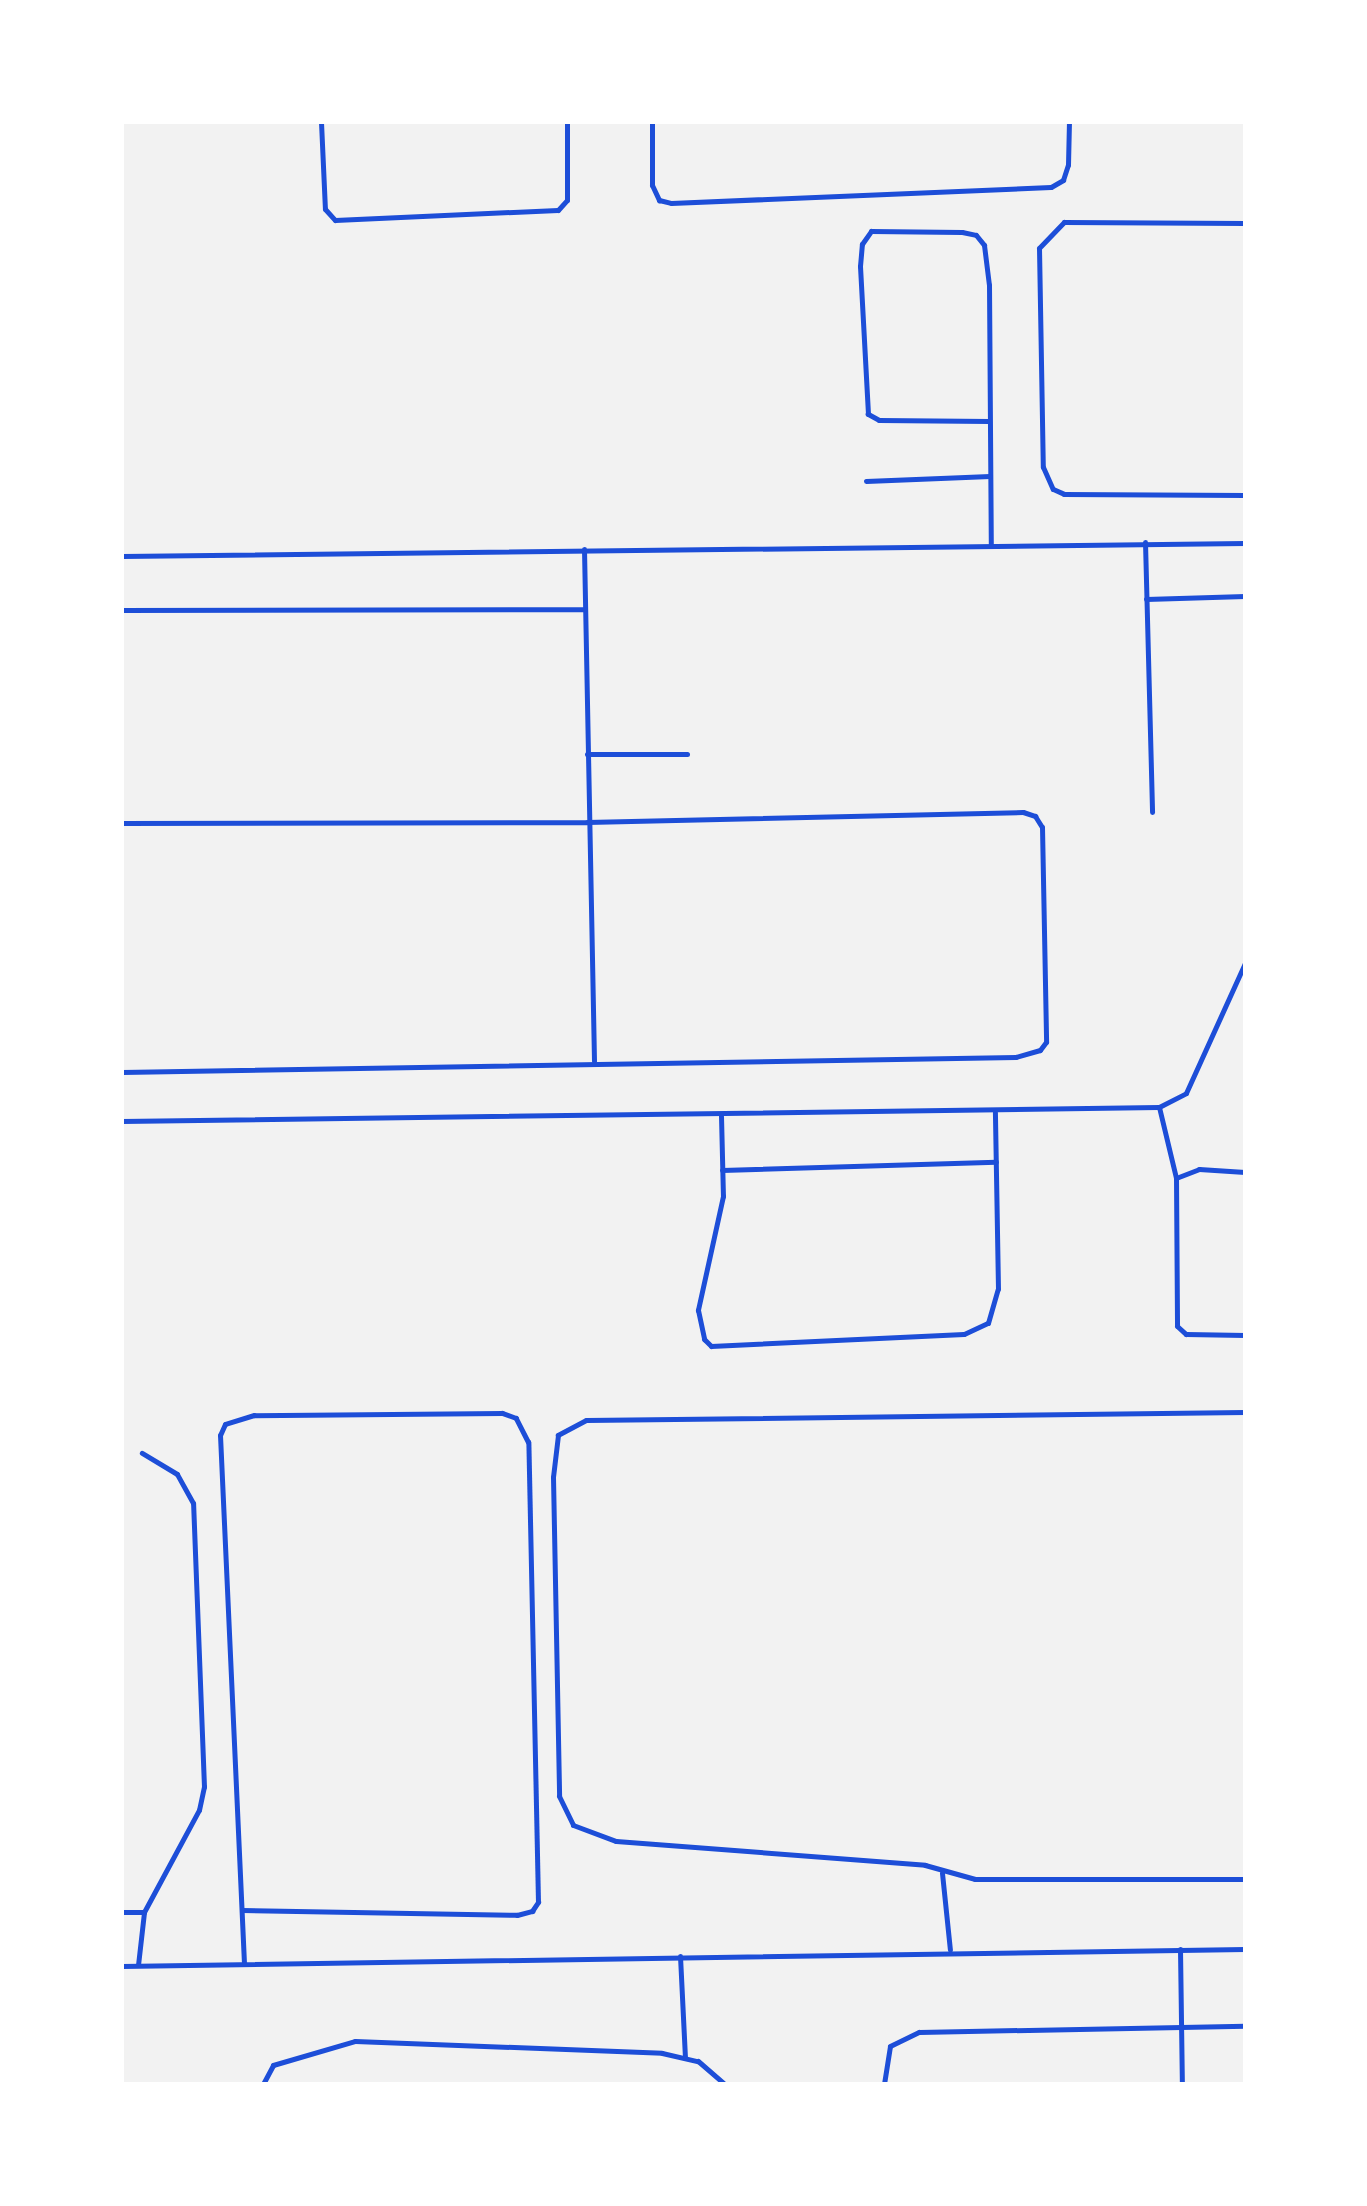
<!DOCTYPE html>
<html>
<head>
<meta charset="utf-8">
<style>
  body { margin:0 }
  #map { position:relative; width:1367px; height:2206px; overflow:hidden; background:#f2f2f2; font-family:Bitter,serif }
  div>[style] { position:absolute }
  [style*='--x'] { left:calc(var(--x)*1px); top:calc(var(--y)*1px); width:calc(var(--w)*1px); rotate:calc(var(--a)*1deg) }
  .service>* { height:5px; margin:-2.5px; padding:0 2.5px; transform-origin:2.5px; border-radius:2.5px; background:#1d4ed8 }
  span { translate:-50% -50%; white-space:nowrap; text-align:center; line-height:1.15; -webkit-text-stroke:6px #fff; paint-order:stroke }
  .frame { position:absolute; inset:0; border:124px solid #fff; pointer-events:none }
</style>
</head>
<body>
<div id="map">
  <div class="service">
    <div style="--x:321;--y:122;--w:87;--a:87.4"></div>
    <div style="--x:325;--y:209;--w:15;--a:48"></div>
    <div style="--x:335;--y:220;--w:223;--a:-2.6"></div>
    <div style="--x:558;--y:210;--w:13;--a:-48"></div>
    <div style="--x:567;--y:200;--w:78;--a:-90"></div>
    <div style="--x:652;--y:122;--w:63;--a:90"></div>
    <div style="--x:652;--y:185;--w:17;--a:65"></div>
    <div style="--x:659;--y:200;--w:12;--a:14"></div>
    <div style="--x:671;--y:203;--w:380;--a:-2.4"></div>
    <div style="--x:1051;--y:187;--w:14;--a:-30"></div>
    <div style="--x:1063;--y:180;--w:16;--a:-72"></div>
    <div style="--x:1068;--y:165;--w:43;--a:-88.7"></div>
    <div style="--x:1245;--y:223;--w:181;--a:-179.7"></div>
    <div style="--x:1064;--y:222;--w:36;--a:134"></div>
    <div style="--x:1039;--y:248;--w:219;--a:89"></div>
    <div style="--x:1043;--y:467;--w:24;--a:66"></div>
    <div style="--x:1053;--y:489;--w:12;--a:24"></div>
    <div style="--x:1064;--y:494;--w:181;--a:0.3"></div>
    <div style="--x:989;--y:421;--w:110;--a:-179.5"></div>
    <div style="--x:879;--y:420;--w:13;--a:-151"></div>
    <div style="--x:868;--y:414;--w:148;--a:-93.1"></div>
    <div style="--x:860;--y:266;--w:22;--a:-85"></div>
    <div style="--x:862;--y:244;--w:16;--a:-55"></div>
    <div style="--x:871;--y:231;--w:91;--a:0.6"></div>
    <div style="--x:962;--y:232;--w:14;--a:12"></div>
    <div style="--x:976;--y:235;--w:13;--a:51"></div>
    <div style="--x:984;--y:245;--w:40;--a:82.9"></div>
    <div style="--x:989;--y:285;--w:259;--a:89.6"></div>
    <div style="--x:866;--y:481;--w:124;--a:-2.3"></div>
    <div style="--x:1145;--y:542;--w:270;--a:88.5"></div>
    <div style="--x:584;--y:549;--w:512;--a:88.88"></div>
    <div style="--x:122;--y:556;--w:1123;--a:-0.66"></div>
    <div style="--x:1146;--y:599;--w:99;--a:-1.7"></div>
    <div style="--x:122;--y:610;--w:463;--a:-0.1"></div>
    <div style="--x:587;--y:754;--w:100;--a:0"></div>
    <div style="--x:122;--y:823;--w:465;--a:-0.1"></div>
    <div style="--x:587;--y:822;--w:436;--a:-1.3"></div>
    <div style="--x:1023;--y:812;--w:13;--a:18"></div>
    <div style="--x:1035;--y:816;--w:13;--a:58"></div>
    <div style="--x:1042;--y:827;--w:215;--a:88.9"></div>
    <div style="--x:1046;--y:1042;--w:10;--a:127"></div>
    <div style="--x:1040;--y:1050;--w:25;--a:164"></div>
    <div style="--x:1016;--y:1057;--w:894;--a:179.04"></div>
    <div style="--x:1159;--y:1107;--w:73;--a:76.5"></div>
    <div style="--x:1176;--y:1178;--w:148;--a:89.6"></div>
    <div style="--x:1177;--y:1326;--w:12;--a:42"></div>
    <div style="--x:1186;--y:1334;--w:59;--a:1"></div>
    <div style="--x:721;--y:1116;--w:80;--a:88.6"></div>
    <div style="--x:723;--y:1196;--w:117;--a:102.4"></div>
    <div style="--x:698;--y:1310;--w:30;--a:78"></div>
    <div style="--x:704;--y:1339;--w:10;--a:45"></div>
    <div style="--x:711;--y:1346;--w:253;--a:-2.7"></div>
    <div style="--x:964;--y:1334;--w:26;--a:-25"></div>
    <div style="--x:988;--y:1323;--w:35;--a:-74"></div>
    <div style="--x:998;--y:1289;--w:177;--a:-91"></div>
    <div style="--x:122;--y:1121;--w:1037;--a:-0.77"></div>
    <div style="--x:1159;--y:1107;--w:30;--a:-27"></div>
    <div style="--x:1186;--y:1093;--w:143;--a:-65.6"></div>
    <div style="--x:722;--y:1170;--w:274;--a:-1.7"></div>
    <div style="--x:1176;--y:1178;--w:25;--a:-21"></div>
    <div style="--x:1199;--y:1169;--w:46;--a:3.7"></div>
    <div style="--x:1245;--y:1412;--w:659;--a:179.3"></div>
    <div style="--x:586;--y:1420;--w:32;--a:152"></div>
    <div style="--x:558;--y:1435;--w:42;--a:96.8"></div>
    <div style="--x:553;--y:1477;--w:319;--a:88.9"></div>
    <div style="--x:559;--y:1796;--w:32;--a:64"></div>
    <div style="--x:573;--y:1825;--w:46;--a:20.4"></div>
    <div style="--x:616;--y:1841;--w:310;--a:4.4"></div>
    <div style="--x:925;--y:1865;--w:52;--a:15.6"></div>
    <div style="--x:975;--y:1879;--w:270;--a:0"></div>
    <div style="--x:942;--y:1873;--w:77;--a:84.1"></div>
    <div style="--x:242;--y:1910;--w:275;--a:1"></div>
    <div style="--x:517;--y:1915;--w:16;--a:-15"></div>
    <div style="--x:532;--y:1911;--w:11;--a:-56"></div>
    <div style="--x:538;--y:1902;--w:460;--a:-91.2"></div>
    <div style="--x:528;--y:1442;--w:27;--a:-117"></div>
    <div style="--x:516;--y:1418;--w:15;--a:-160"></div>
    <div style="--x:502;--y:1413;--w:248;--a:179.5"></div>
    <div style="--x:254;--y:1415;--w:30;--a:163"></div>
    <div style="--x:225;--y:1424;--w:12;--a:114"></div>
    <div style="--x:220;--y:1435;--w:529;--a:87.4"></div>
    <div style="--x:122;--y:1912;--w:22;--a:0"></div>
    <div style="--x:1180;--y:1949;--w:135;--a:89.2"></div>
    <div style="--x:680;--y:1956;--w:102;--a:87.2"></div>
    <div style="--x:138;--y:1965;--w:53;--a:-83.5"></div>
    <div style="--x:144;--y:1912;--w:116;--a:-61.7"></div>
    <div style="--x:199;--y:1810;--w:24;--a:-78"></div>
    <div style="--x:204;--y:1787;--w:284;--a:-92.2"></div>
    <div style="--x:193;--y:1503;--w:33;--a:-119"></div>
    <div style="--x:177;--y:1474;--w:41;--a:-149"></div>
    <div style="--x:122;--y:1966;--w:1123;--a:-0.87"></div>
    <div style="--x:263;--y:2084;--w:21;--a:-62"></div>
    <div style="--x:273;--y:2065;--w:85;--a:-16.3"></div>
    <div style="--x:355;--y:2041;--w:307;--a:2.2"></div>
    <div style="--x:662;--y:2053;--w:37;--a:13"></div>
    <div style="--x:698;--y:2061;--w:35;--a:41"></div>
    <div style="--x:884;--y:2084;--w:38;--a:-81"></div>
    <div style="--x:890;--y:2046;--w:32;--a:-26"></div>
    <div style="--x:919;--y:2032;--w:326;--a:-1.1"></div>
  </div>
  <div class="frame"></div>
</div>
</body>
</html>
